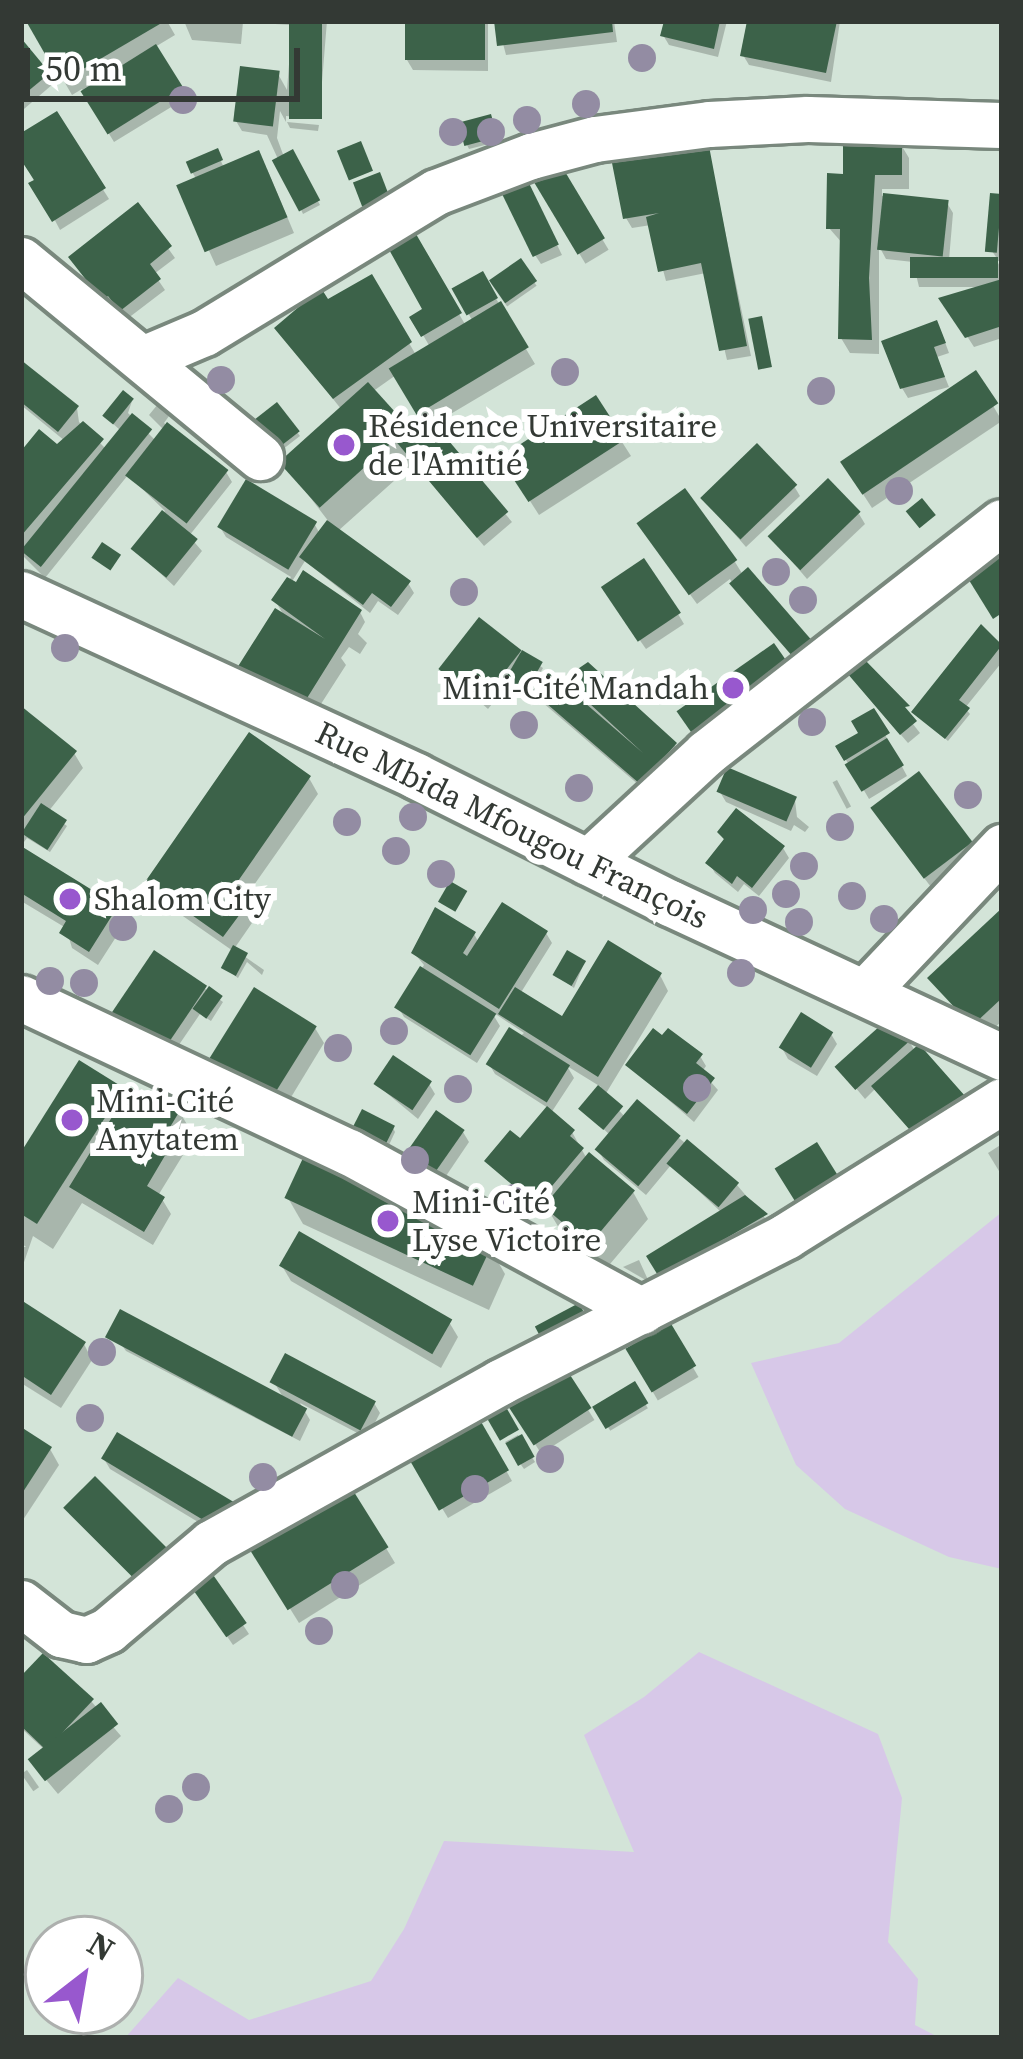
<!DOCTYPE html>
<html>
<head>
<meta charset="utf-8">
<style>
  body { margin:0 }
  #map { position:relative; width:1023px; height:2059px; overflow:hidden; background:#d3e4d8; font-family:"Source Serif 4",serif }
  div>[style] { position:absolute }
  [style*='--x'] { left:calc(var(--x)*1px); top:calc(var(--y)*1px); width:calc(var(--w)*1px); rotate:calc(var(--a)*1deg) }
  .green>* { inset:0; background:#d7c8e8 }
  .shadow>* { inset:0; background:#0003; transform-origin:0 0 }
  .building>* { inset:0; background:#3c6249; transform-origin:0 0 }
  .roads { filter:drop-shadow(3px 0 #79887d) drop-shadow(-3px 0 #79887d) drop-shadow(0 3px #79887d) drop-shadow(0 -3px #79887d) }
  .minor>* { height:45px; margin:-22.5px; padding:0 22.5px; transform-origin:22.5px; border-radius:22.5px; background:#fff }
  .trees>* { width:28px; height:28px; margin:-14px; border-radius:50%; background:#938ca3 }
  .dots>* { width:33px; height:33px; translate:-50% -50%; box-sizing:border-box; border:6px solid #fff; border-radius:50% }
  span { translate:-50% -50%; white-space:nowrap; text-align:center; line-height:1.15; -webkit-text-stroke:12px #fff; paint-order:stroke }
  .poi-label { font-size:33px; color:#333934 }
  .left { translate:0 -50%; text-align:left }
  .right { translate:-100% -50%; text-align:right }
  .street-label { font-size:33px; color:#333934 }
  .frame { position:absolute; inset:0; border:24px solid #333934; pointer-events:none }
  .north { position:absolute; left:24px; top:1915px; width:120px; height:120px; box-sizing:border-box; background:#fff; border:3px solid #adb0ae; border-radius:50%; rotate:31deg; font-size:33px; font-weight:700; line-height:48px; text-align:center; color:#333934 }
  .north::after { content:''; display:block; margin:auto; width:42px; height:54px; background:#9858ce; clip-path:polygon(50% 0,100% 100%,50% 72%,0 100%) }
  .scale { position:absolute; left:24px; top:48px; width:276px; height:54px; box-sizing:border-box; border:6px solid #333934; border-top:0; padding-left:15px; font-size:36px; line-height:42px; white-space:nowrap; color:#333934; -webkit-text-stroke:9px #fff; paint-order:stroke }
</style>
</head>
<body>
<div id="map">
  <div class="green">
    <div style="clip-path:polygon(1002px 1212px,1002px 1569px,949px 1557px,845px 1509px,796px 1465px,751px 1363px,839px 1343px)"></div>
    <div style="clip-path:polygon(699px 1652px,878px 1734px,902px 1798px,888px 1942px,918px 1979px,915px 2025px,940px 2038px,125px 2038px,178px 1978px,249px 2020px,371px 1981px,404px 1929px,444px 1841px,634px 1852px,584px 1735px,644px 1697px)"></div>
  </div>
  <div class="shadow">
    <div style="clip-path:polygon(29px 21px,167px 21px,175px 35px,155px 47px,186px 98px,114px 142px,82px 89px,72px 95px)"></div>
    <div style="clip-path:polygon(184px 21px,327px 21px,319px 119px,286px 116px,286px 122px,280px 111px,277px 138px,284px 157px,292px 153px,320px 205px,303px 214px,267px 135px,242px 131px,236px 121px,278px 74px,287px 90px,292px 25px,243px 22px,241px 44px,192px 40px)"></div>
    <div style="clip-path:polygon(408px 21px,488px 21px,488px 71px,413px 70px,407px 60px)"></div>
    <div style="clip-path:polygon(497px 21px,614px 21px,617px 42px,506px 55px)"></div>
    <div style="clip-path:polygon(667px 21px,727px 21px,718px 57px,669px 45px,663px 35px)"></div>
    <div style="clip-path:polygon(750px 21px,840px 21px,831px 82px,749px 65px,743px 55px)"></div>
    <div style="clip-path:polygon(21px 43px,53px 84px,24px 109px,21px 105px)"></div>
    <div style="clip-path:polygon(56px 115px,109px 199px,60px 230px,21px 156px,21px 137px)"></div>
    <div style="clip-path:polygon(287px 122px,319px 125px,318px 131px,290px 128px)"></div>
    <div style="clip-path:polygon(492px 122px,497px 142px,469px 149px,467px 145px)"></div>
    <div style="clip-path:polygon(900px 143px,909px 158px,909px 189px,882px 189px,882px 196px,947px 203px,953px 213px,949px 260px,998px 260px,992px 251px,1002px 197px,1002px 261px,997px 261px,1002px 270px,1002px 338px,974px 347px,943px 299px,979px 287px,919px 287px,913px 262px,886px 259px,879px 246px,879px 354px,850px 353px,841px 338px,843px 244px,829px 228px,846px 177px)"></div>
    <div style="clip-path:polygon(708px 149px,751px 356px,727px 360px,706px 273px,666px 281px,651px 225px,632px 228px,626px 218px)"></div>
    <div style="clip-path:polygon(217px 152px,224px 168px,267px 169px,294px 233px,216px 266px,180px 187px,197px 180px,192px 172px)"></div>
    <div style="left:554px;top:159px;width:106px;height:27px;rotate:59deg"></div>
    <div style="clip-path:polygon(530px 190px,562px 255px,541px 264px,535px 255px)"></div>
    <div style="clip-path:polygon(138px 206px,175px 258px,154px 274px,165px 290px,127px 319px,115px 304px,110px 308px,78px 267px)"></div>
    <div style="clip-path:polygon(evenodd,408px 226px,466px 326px,473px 322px,455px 289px,482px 275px,535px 364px,432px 425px,512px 522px,484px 546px,414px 463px,338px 531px,408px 583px,414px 593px,398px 615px,378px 601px,370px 613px,305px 561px,291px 583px,360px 612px,365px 622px,358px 634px,367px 643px,360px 654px,349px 647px,341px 658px,346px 665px,303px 732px,284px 616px,275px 600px,291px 577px,226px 537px,220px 527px,315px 525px,320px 534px,329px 522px,283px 462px,341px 409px,278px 329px,371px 278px,416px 355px,430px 347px,413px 318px,427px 310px,408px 226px,396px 375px,424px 423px,410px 435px,372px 392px,396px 375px)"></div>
    <div style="left:520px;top:262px;width:29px;height:36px;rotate:55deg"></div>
    <div style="clip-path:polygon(942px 334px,949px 353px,937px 357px,949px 387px,908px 398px,902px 388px)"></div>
    <div style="clip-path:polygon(21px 364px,77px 408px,79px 422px,106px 449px,121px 431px,109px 420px,132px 401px,128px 413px,156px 441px,164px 430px,149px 415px,158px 404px,169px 416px,164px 423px,226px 472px,232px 482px,189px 536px,202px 551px,174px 586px,134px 549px,165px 511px,128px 475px,45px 578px,24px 557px,21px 561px,21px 456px,57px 448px,65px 441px,21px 405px)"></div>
    <div style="clip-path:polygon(975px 375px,1002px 421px,872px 508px,852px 477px)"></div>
    <div style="clip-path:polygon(595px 400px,631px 456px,539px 515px,512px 473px)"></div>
    <div style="clip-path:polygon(257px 427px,297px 432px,300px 436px,278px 453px)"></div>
    <div style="clip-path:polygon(794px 486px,800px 496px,746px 547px,703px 498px)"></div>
    <div style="clip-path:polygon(859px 514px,865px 524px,807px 579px,772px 538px)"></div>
    <div style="clip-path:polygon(646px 534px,735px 562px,743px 575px,738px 594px,730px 579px,697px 604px)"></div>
    <div style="clip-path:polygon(610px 598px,678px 614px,684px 624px,646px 649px)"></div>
    <div style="clip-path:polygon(982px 628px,1002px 644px,1002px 662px,965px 708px,970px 714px,948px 741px,915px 712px)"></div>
    <div style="clip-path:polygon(519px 652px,543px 668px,528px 694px,509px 683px,488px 709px,443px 669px)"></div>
    <div style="clip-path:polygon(864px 662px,920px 733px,908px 743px,856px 683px)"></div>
    <div style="clip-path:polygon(567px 680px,675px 745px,681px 755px,647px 792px,542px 702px,536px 692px,580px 702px)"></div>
    <div style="clip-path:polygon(21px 710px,74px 753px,83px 768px,48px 812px,67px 826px,50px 852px,27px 838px,21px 846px)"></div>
    <div style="clip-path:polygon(873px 712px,907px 776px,869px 799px,839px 748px,862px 734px)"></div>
    <div style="clip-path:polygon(309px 778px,318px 794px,240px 905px,252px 923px,234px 949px,264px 970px,262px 975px,247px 962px,238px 978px,224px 968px,233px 951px,157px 898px,148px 882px)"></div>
    <div style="left:837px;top:780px;width:30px;height:5px;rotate:62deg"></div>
    <div style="clip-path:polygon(720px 792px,795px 800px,797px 817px,809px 827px,805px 832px,794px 825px,791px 831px,726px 802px)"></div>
    <div style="clip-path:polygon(879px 819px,970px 843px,975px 853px,931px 887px)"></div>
    <div style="clip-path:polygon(720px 833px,783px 848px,789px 858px,759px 896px,744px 884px,738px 892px,715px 873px,709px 863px,725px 842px)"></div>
    <div style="clip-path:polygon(21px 849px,116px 908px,125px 923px,98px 965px,72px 948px,66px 928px,21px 901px)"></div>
    <div style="clip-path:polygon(1002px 912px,1002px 1021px,982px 1039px,930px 978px)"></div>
    <div style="clip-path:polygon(546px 933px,552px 943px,520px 994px,559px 1018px,660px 975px,668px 991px,605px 1095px,625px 1117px,679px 1138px,737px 1185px,771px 1225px,667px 1285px,650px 1257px,722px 1213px,671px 1165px,646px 1195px,604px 1160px,598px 1150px,610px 1135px,582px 1109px,601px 1087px,567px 1066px,574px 1078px,551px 1113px,572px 1132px,587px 1159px,633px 1192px,648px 1219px,605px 1270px,562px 1233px,547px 1208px,543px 1213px,487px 1161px,520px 1142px,548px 1108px,495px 1074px,489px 1064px,524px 1033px,491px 1011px,500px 1026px,477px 1063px,404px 1017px,398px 1007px,424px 965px,414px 953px,474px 934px,479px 943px)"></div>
    <div style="clip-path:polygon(584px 963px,574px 988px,556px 975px)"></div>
    <div style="clip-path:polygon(204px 988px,223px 1002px,211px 1021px,200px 1014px,170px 1058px,120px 1024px,115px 1014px)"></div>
    <div style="clip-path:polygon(315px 1028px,324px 1043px,279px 1117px,219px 1082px)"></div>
    <div style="clip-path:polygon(831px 1034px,837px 1044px,817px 1076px,788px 1059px,782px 1048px)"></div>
    <div style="clip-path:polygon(909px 1041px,915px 1051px,911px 1131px,876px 1088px,865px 1099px,840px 1069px)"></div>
    <div style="clip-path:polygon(700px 1056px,706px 1066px,702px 1072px,718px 1090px,694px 1122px,628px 1065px)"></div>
    <div style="clip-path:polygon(429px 1084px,435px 1094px,418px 1119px,377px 1085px)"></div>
    <div style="clip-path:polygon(122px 1091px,137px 1118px,179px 1111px,188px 1126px,177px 1144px,183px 1155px,159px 1194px,171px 1214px,153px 1245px,82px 1203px,53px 1249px,33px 1236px,21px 1271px,21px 1247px,26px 1247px,21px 1243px,21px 1157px)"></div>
    <div style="clip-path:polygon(357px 1125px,393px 1128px,395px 1132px,389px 1145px)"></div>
    <div style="clip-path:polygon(463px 1132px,469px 1142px,444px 1179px,412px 1152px)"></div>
    <div style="clip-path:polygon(1002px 1144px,1002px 1176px,988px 1153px)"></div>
    <div style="clip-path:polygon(288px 1198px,490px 1248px,505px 1274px,489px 1310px,303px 1224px)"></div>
    <div style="clip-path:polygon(639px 1260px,649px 1282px,623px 1267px)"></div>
    <div style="clip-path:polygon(282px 1266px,449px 1322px,458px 1337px,441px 1368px,291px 1281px)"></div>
    <div style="clip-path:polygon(21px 1304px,84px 1344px,92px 1360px,61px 1408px,21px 1383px)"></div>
    <div style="left:669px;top:1326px;width:59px;height:47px;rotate:60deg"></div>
    <div style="clip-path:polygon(119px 1341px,284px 1399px,274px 1382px,374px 1403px,380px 1413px,367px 1438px,300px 1403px,310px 1420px,300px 1441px,126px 1351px)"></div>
    <div style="left:560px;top:1365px;width:65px;height:63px;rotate:58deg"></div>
    <div style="left:634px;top:1385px;width:27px;height:44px;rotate:59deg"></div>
    <div style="clip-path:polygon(21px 1430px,50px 1449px,59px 1465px,21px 1523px)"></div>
    <div style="clip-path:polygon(518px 1435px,535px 1462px,524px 1469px,505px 1442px)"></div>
    <div style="clip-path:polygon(118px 1436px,228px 1540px,110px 1469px,104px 1459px)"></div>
    <div style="clip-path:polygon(494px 1449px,512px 1481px,448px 1518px,410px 1455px)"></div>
    <div style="clip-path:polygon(248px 1541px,386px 1548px,395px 1563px,299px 1623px)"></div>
    <div style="clip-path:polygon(191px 1584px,243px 1625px,249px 1634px,233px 1645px)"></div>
    <div style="clip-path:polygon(21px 1681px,91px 1701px,121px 1736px,58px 1794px,43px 1776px,49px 1754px,21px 1728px)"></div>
    <div style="left:27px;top:1770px;width:21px;height:7px;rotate:55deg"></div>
  </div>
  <div class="building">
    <div style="clip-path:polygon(26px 21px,165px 21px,61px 82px)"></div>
    <div style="left:289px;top:21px;width:33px;height:98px"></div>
    <div style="left:405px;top:21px;width:80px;height:39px"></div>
    <div style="clip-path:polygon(494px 21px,612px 21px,613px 32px,497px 46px)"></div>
    <div style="clip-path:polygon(664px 21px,720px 21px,714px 49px,660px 36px)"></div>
    <div style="clip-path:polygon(747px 21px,837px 21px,826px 73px,740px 56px)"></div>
    <div style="clip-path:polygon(21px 38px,50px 73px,21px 97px)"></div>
    <div style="left:156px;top:44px;width:51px;height:89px;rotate:58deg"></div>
    <div style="left:240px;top:66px;width:40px;height:56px;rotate:7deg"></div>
    <div style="clip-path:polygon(57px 111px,106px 188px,52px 222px,28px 183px,34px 180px,21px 160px,21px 133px)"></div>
    <div style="left:491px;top:114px;width:24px;height:34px;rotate:75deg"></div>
    <div style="clip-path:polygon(843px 138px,902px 140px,902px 175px,875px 175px,869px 278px,872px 340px,838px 339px,840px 229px,826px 229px,827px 173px,843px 174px)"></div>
    <div style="left:361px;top:141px;width:32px;height:26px;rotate:68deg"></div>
    <div style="clip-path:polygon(709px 146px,747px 346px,719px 351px,701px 263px,658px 272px,646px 217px,659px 213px,623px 219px,612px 163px)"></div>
    <div style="left:218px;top:148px;width:13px;height:35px;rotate:67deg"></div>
    <div style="left:293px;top:149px;width:58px;height:24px;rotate:62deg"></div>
    <div style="left:259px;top:150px;width:73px;height:90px;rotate:67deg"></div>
    <div style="left:555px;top:155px;width:97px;height:32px;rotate:59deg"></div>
    <div style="left:380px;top:172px;width:26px;height:29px;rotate:69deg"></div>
    <div style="left:526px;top:177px;width:75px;height:29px;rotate:64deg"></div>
    <div style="left:883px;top:193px;width:66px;height:57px;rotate:6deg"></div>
    <div style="left:990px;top:193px;width:12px;height:59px;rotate:5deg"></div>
    <div style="clip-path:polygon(138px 202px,172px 246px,150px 264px,161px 279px,120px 311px,108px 296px,102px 300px,68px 257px)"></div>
    <div style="clip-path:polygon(409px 222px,462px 313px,421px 337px,409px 317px,422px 309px,382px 237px)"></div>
    <div style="left:910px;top:257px;width:88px;height:21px"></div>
    <div style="left:521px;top:258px;width:28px;height:39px;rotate:55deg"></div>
    <div style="left:483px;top:271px;width:31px;height:36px;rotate:61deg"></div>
    <div style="clip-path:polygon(372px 274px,412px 342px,333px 399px,274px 328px,321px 288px,328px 299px)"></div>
    <div style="clip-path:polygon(1002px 279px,1002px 326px,965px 338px,938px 298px)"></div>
    <div style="left:501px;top:301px;width:54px;height:131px;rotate:59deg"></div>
    <div style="left:762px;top:316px;width:52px;height:14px;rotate:79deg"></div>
    <div style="clip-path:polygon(937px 320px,946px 343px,934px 347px,945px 377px,900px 389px,881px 341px)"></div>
    <div style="clip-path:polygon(21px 360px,79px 406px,58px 432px,21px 402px)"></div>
    <div style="left:976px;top:370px;width:40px;height:164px;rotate:56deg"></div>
    <div style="left:368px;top:382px;width:61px;height:120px;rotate:48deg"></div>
    <div style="left:123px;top:390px;width:14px;height:33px;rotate:39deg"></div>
    <div style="left:596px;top:395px;width:53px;height:115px;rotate:57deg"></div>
    <div style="left:277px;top:402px;width:37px;height:33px;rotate:52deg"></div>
    <div style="left:132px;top:413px;width:26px;height:177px;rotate:39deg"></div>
    <div style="left:428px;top:416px;width:125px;height:41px;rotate:50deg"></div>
    <div style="clip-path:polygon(83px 421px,104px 439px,21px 536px,21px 451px,39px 429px,57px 444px)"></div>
    <div style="left:167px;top:422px;width:78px;height:68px;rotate:38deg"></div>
    <div style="left:757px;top:443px;width:58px;height:79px;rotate:46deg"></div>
    <div style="left:828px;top:478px;width:47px;height:84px;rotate:46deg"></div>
    <div style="left:246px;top:479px;width:83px;height:56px;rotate:31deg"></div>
    <div style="left:685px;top:488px;width:89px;height:60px;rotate:54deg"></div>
    <div style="left:922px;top:498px;width:22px;height:21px;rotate:51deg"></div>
    <div style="left:162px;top:510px;width:46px;height:50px;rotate:39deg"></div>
    <div style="clip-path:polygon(327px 520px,411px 581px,391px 607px,372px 593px,363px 605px,299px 557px)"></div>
    <div style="clip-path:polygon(1002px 537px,1002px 613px,993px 619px,959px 564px)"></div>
    <div style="left:102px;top:542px;width:23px;height:19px;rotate:34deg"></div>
    <div style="left:644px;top:558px;width:66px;height:52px;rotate:56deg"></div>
    <div style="left:748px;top:567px;width:108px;height:25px;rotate:49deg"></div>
    <div style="clip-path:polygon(303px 570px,362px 610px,294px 719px,230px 679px,275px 608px,325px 639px,271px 600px,287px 577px,296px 582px)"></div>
    <div style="left:479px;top:617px;width:54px;height:66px;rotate:38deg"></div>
    <div style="clip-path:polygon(981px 624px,1002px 645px,959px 700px,970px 708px,945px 739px,911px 712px)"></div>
    <div style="left:774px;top:643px;width:28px;height:119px;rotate:55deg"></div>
    <div style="left:522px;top:650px;width:24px;height:34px;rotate:30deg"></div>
    <div style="clip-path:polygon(864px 659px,910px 706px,905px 707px,917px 721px,900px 735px,847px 673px)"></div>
    <div style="clip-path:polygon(588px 662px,677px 743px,640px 784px,532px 691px,549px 672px,643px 753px,563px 679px)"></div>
    <div style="clip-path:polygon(21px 706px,77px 751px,21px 820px)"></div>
    <div style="clip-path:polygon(874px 708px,890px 733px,844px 761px,835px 746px,858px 733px,851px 721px)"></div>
    <div style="clip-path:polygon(249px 732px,311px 776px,229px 894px,246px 906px,223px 937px,145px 882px)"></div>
    <div style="left:887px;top:738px;width:32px;height:50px;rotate:58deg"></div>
    <div style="left:727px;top:767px;width:76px;height:27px;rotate:23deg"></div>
    <div style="left:919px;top:771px;width:89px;height:61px;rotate:53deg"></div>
    <div style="left:41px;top:803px;width:31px;height:36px;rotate:33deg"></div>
    <div style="clip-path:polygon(736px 808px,785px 846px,752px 888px,737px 876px,732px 884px,705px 863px,724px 839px,717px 832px)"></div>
    <div style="clip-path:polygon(21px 846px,118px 906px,89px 952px,59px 933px,66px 921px,21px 893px)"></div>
    <div style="left:450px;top:881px;width:20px;height:24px;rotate:30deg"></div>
    <div style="clip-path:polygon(502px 902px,548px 931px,499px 1009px,411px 953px,435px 907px,476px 932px,463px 953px,467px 956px)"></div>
    <div style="clip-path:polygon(1002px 908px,1002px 998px,972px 1026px,927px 978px)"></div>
    <div style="clip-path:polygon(608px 940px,662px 973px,598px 1077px,498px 1014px,515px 987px,562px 1016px)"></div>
    <div style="left:233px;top:945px;width:17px;height:26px;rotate:28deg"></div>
    <div style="left:154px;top:950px;width:64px;height:77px;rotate:34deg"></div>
    <div style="left:567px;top:950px;width:22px;height:29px;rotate:30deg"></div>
    <div style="left:420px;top:966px;width:90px;height:49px;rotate:32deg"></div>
    <div style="left:209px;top:986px;width:17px;height:28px;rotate:36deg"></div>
    <div style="left:254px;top:987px;width:74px;height:92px;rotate:32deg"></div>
    <div style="left:801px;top:1012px;width:38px;height:42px;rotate:32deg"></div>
    <div style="left:891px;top:1016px;width:31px;height:76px;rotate:48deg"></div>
    <div style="left:509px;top:1027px;width:72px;height:44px;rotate:32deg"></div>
    <div style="clip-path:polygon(653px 1028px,662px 1035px,668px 1028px,703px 1054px,696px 1063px,715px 1078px,687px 1114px,625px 1065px)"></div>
    <div style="clip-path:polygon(919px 1044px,973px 1105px,917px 1155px,901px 1136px,909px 1129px,871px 1086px)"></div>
    <div style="left:393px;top:1055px;width:47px;height:35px;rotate:34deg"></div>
    <div style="clip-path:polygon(79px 1060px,124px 1088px,37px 1224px,21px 1214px,21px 1152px)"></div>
    <div style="left:598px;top:1085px;width:33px;height:31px;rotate:40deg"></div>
    <div style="clip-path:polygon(150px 1090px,181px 1109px,167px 1132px,176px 1137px,147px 1186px,165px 1197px,144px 1232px,69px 1187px,120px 1104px,136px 1114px)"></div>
    <div style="left:637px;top:1099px;width:57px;height:66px;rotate:40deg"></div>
    <div style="clip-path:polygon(547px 1106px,575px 1130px,570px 1136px,584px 1148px,536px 1205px,484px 1161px,510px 1130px,520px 1138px)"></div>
    <div style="left:362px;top:1109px;width:37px;height:19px;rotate:27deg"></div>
    <div style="left:436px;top:1110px;width:35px;height:50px;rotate:35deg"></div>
    <div style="left:687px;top:1139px;width:68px;height:32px;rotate:40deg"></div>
    <div style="left:817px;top:1142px;width:40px;height:50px;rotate:58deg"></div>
    <div style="left:589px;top:1152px;width:60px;height:71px;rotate:40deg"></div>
    <div style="left:303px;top:1158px;width:208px;height:44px;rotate:25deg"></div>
    <div style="clip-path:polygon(745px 1195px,768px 1214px,659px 1277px,646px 1256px)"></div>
    <div style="left:299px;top:1231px;width:177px;height:40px;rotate:30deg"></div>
    <div style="clip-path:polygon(21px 1300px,86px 1342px,51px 1395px,21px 1375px)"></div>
    <div style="left:579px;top:1303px;width:17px;height:50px;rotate:62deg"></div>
    <div style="left:120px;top:1309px;width:212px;height:32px;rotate:28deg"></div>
    <div style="left:670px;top:1322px;width:51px;height:52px;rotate:59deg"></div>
    <div style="left:285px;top:1353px;width:103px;height:33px;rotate:28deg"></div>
    <div style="left:561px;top:1361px;width:56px;height:69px;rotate:57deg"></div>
    <div style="left:635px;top:1381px;width:26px;height:50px;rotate:59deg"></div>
    <div style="left:499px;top:1395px;width:40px;height:22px;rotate:60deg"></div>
    <div style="left:476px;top:1413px;width:66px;height:81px;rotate:60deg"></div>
    <div style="clip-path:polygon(21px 1427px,52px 1447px,21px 1495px)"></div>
    <div style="left:117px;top:1432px;width:141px;height:31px;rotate:31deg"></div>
    <div style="left:522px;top:1434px;width:26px;height:19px;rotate:61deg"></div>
    <div style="left:95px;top:1476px;width:104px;height:45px;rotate:45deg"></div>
    <div style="left:344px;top:1476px;width:84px;height:119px;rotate:58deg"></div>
    <div style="left:202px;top:1559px;width:78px;height:25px;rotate:55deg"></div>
    <div style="clip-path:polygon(43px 1653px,94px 1699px,46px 1750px,21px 1726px,21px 1676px)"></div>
    <div style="left:101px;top:1702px;width:28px;height:93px;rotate:52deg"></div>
  </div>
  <div class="roads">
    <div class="minor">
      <div style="--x:21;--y:260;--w:310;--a:39.5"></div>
      <div style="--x:145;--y:358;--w:64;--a:-23"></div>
      <div style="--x:204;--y:333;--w:271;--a:-31.3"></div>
      <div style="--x:436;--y:192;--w:102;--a:-20.8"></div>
      <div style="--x:531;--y:156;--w:66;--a:-14.9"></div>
      <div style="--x:595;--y:139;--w:115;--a:-7.5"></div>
      <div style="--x:709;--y:124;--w:98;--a:-2.9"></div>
      <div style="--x:807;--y:119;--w:195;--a:1.8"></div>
      <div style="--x:21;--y:594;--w:435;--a:24.7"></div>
      <div style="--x:416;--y:776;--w:284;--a:26.6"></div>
      <div style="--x:670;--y:903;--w:366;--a:24.9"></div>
      <div style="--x:588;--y:862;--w:161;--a:-42.7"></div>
      <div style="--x:706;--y:753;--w:375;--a:-38"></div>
      <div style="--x:867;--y:990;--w:197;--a:-46.6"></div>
      <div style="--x:21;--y:998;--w:362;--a:25.2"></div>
      <div style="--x:349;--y:1152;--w:333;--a:28.5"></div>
      <div style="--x:21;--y:1603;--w:51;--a:37.8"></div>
      <div style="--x:61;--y:1634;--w:26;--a:13"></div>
      <div style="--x:86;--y:1640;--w:24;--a:-24"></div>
      <div style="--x:108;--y:1630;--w:135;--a:-40.2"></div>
      <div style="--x:211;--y:1543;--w:331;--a:-29.1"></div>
      <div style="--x:500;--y:1382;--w:321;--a:-27"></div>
      <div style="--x:786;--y:1236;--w:255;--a:-32"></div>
    </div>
  </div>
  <div class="trees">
    <div style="left:642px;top:58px"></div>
    <div style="left:183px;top:100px"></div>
    <div style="left:586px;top:104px"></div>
    <div style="left:527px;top:120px"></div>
    <div style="left:453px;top:132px"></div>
    <div style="left:491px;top:132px"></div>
    <div style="left:565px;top:372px"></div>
    <div style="left:221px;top:380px"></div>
    <div style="left:821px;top:391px"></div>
    <div style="left:899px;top:491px"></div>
    <div style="left:776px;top:572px"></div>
    <div style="left:464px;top:592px"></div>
    <div style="left:803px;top:600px"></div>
    <div style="left:65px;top:648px"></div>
    <div style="left:812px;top:722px"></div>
    <div style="left:524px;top:725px"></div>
    <div style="left:579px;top:788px"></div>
    <div style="left:968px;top:795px"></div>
    <div style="left:413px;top:817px"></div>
    <div style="left:347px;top:822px"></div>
    <div style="left:840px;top:827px"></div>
    <div style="left:396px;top:851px"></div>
    <div style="left:804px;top:866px"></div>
    <div style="left:441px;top:874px"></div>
    <div style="left:786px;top:894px"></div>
    <div style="left:852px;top:896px"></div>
    <div style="left:753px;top:910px"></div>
    <div style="left:884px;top:919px"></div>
    <div style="left:799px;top:922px"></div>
    <div style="left:123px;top:927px"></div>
    <div style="left:741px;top:973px"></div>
    <div style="left:50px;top:981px"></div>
    <div style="left:84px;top:983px"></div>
    <div style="left:394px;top:1031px"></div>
    <div style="left:338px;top:1048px"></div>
    <div style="left:697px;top:1088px"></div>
    <div style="left:458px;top:1089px"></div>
    <div style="left:415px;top:1160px"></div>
    <div style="left:514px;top:1198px"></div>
    <div style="left:102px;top:1352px"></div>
    <div style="left:90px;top:1418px"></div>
    <div style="left:550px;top:1459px"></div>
    <div style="left:263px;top:1477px"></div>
    <div style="left:475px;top:1489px"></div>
    <div style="left:345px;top:1585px"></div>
    <div style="left:319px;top:1631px"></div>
    <div style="left:196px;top:1787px"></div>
    <div style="left:169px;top:1809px"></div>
  </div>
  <div class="dots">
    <div style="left:344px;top:445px;background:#9858ce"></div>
    <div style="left:733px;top:688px;background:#9858ce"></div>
    <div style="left:70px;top:899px;background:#9858ce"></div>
    <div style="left:72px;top:1120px;background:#9858ce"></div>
    <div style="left:388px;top:1221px;background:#9858ce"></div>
  </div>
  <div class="poi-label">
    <span class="left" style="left:368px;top:445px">Résidence Universitaire<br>de l'Amitié</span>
    <span class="right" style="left:709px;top:688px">Mini-Cité Mandah</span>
    <span class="left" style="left:94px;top:899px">Shalom City</span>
    <span class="left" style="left:96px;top:1120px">Mini-Cité<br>Anytatem</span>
    <span class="left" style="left:412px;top:1221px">Mini-Cité<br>Lyse Victoire</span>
  </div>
  <div class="street-label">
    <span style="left:512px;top:825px;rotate:26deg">Rue Mbida Mfougou François</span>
  </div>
  <div class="frame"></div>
  <div class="north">N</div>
  <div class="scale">50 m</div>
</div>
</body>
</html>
